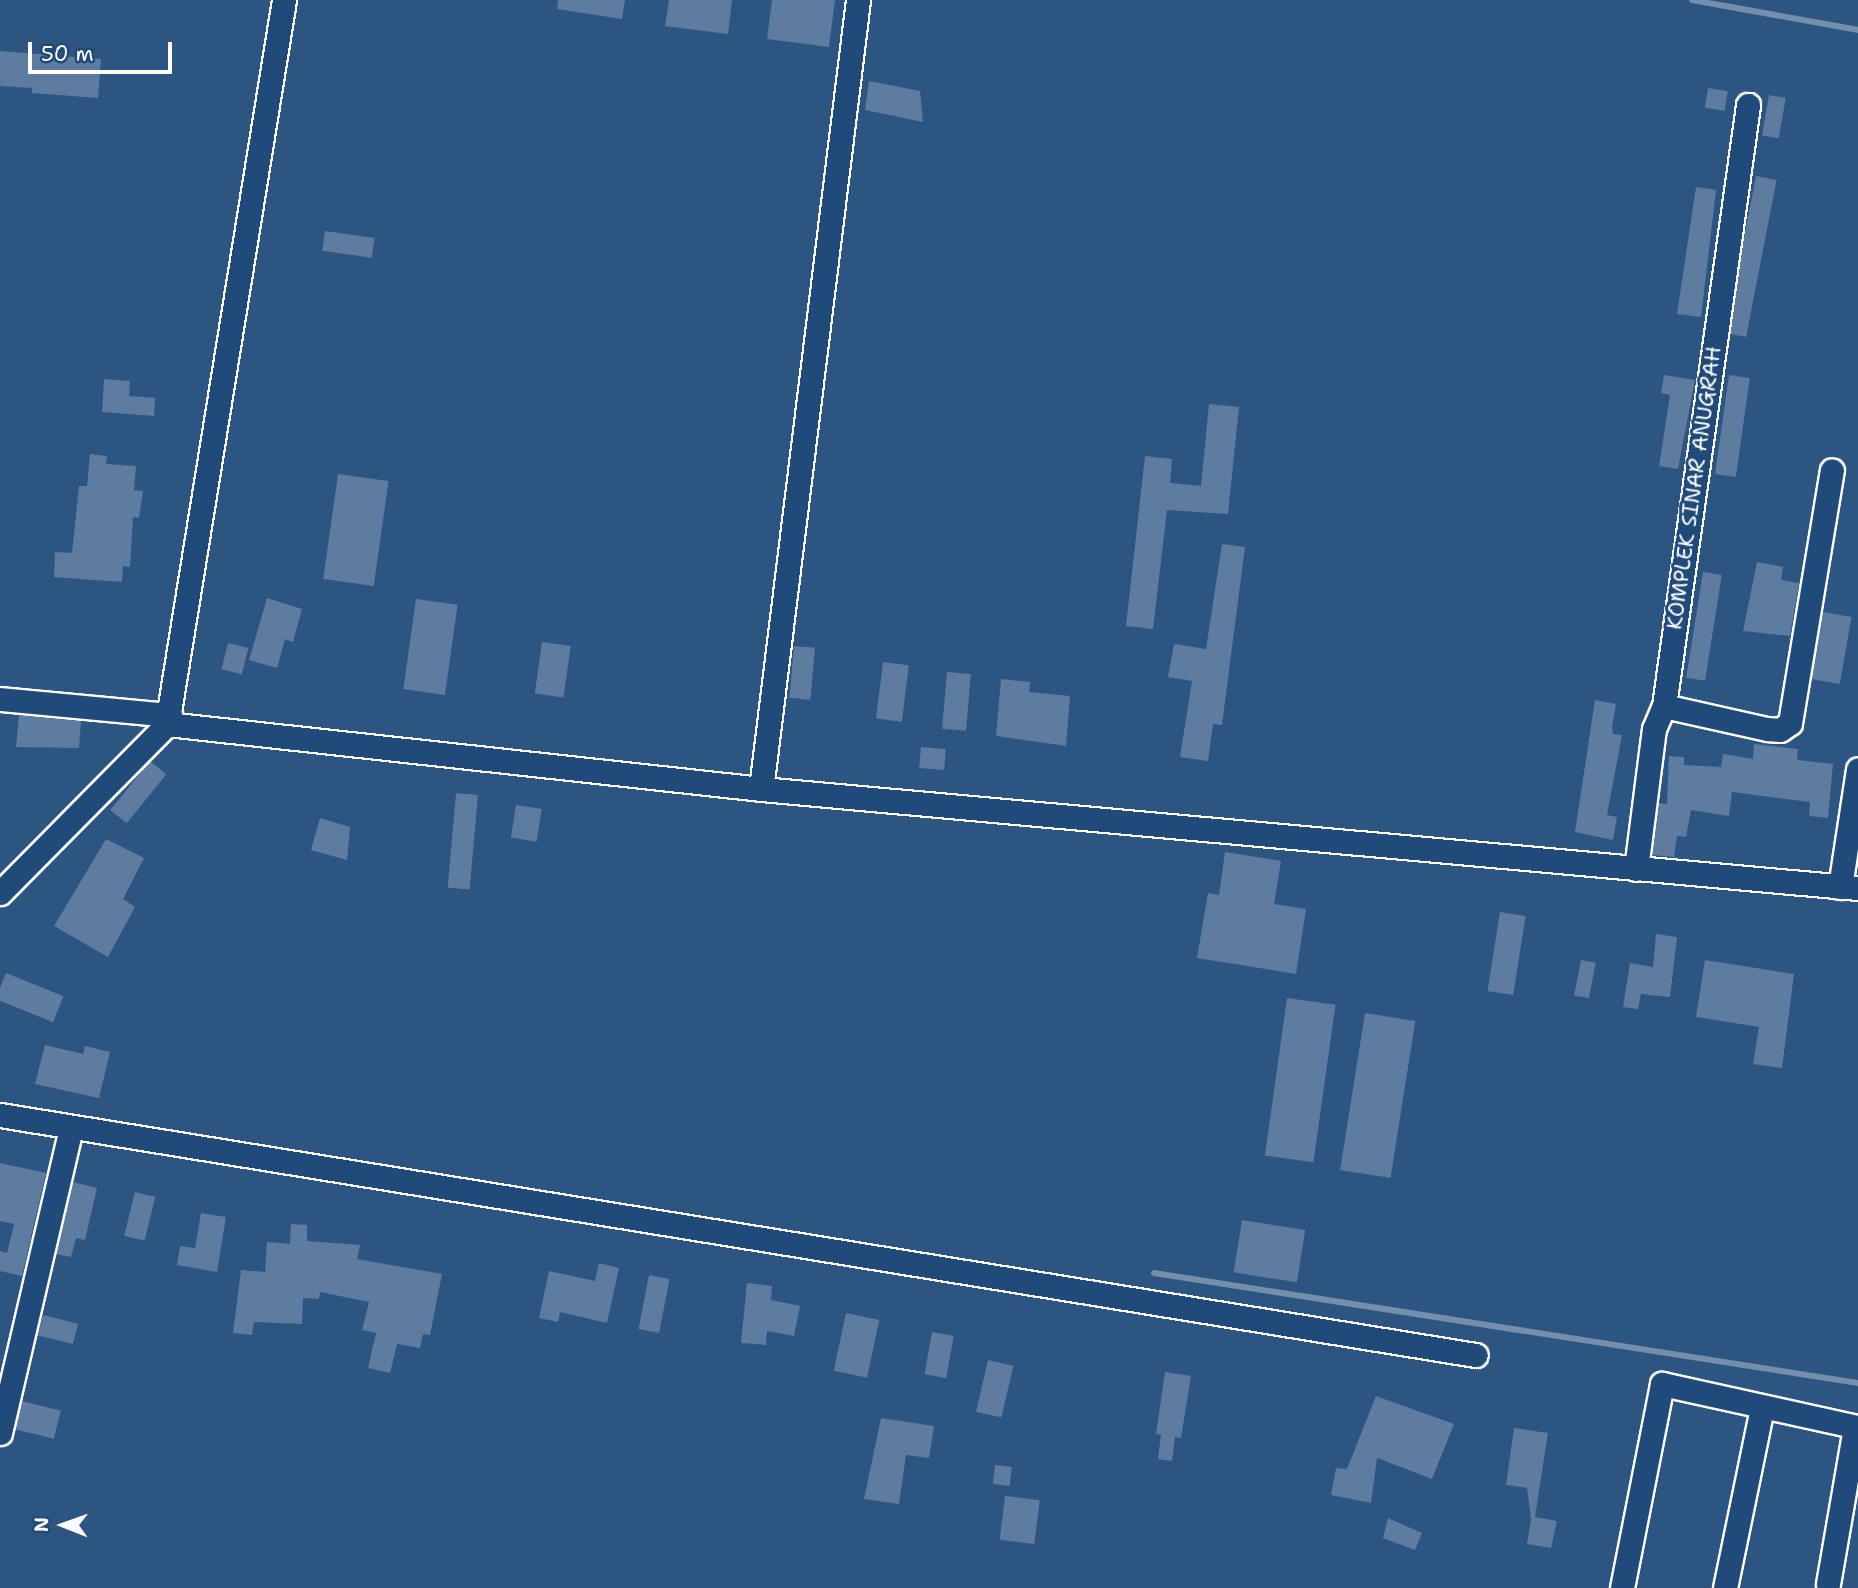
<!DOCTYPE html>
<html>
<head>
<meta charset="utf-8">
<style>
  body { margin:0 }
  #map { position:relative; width:1858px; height:1588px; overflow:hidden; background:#2c5582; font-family:"Shantell Sans",sans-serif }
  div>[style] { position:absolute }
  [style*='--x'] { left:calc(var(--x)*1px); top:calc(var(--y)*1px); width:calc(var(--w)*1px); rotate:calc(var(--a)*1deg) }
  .stream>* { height:6px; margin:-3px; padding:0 3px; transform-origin:3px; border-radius:3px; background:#748fad }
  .building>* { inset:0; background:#5e7c9f; transform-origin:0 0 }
  .roads { filter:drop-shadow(2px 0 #fff) drop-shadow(-2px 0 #fff) drop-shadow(0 2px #fff) drop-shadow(0 -2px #fff) }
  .minor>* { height:23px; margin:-11.5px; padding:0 11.5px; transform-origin:11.5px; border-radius:11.5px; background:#1f4a7a }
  span { translate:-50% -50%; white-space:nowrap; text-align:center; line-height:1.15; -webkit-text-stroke:6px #1f4a7a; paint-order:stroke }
  .street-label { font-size:21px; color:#fff }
  .north { position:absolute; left:28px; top:1490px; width:70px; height:70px; -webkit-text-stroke:5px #1f4a7a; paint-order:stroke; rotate:271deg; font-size:19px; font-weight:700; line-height:28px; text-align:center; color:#fff }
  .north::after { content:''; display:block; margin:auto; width:24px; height:32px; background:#fff; clip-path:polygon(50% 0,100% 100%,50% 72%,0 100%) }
  .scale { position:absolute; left:28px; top:42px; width:144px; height:32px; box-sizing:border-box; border:4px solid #fff; border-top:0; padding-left:9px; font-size:21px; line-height:24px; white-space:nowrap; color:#fff; -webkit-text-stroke:5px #1f4a7a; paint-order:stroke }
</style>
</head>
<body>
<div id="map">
  <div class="stream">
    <div style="--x:1692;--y:0;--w:169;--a:10.2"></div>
    <div style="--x:1154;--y:1273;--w:713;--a:8.88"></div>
  </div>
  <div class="building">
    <div style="clip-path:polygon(558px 0,625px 0,622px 19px,557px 9px)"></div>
    <div style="clip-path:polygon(669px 0,732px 0,728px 34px,665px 26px)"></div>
    <div style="clip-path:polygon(772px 0,835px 0,829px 47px,767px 39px)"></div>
    <div style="clip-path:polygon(0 51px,101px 59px,98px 98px,32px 93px,32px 88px,0 86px)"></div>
    <div style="clip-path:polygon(869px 81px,920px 91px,923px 122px,865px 110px)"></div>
    <div style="left:1708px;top:88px;width:20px;height:20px;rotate:9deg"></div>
    <div style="left:1769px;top:95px;width:17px;height:41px;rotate:10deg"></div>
    <div style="left:1756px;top:176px;width:21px;height:160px;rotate:11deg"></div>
    <div style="clip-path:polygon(1696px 187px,1716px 190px,1701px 317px,1677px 314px)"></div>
    <div style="left:325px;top:231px;width:50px;height:20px;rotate:8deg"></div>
    <div style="clip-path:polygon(1664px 375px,1695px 380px,1678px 469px,1659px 466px,1670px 395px,1661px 393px)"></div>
    <div style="left:1729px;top:375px;width:21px;height:100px;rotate:8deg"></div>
    <div style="clip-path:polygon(104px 379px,130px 381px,129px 396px,155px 398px,154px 416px,102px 412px)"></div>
    <div style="clip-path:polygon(1209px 404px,1239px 407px,1228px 514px,1167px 510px,1153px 629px,1126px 626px,1145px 456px,1172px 459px,1170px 483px,1201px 486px)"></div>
    <div style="clip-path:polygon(90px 454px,107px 456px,106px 464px,136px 466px,134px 490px,143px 491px,139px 518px,133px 517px,130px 567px,123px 566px,122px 582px,54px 577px,55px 552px,72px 553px,79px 486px,87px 486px)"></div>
    <div style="left:338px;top:474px;width:51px;height:106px;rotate:8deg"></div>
    <div style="clip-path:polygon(1222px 544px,1245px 547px,1222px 725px,1213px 724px,1208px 761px,1180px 757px,1192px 681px,1168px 677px,1174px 644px,1206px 649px)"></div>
    <div style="clip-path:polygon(1757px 562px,1783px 567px,1781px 580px,1799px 583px,1790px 636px,1743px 631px)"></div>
    <div style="left:1703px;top:572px;width:19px;height:107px;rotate:9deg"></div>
    <div style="clip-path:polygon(267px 598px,302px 609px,293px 642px,285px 639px,277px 668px,249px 660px)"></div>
    <div style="left:416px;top:599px;width:42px;height:91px;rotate:8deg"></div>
    <div style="left:1823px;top:612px;width:29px;height:68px;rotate:10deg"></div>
    <div style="left:542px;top:642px;width:29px;height:52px;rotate:8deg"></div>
    <div style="left:228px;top:643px;width:21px;height:27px;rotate:14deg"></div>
    <div style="left:794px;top:646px;width:21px;height:52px;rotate:5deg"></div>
    <div style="left:883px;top:662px;width:26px;height:57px;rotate:7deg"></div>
    <div style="left:947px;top:672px;width:24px;height:57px;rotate:5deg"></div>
    <div style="clip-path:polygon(1001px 679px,1030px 682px,1029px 692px,1070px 696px,1066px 746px,996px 736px)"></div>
    <div style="clip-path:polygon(1595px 700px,1616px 704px,1612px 727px,1613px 734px,1622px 735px,1607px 815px,1617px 817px,1613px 840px,1575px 832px)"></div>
    <div style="clip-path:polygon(19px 715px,81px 721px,79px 748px,16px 747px)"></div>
    <div style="clip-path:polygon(1754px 744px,1798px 749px,1797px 760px,1833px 764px,1828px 818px,1809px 816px,1810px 802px,1732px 792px,1729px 816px,1691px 810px,1686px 837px,1677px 836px,1674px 857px,1652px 855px,1659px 803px,1667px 804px,1669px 756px,1684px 757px,1684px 765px,1721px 767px,1723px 754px,1753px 759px)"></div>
    <div style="left:921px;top:747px;width:25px;height:21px;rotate:5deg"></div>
    <div style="left:150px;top:761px;width:21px;height:63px;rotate:39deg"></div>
    <div style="left:456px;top:793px;width:22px;height:95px;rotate:5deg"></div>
    <div style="left:516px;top:805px;width:26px;height:33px;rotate:9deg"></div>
    <div style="clip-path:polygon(320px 818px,350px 827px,347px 860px,311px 850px)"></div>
    <div style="clip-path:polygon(106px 839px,144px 858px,123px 899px,135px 907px,108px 957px,54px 926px)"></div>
    <div style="clip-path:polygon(1225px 852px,1281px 861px,1274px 904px,1306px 909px,1296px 974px,1197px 958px,1208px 893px,1219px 895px)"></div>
    <div style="left:1500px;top:912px;width:26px;height:80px;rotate:9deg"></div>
    <div style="clip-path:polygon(1656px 934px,1677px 937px,1670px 997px,1641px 994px,1638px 1009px,1623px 1007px,1630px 963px,1653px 967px)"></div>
    <div style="left:1581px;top:960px;width:15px;height:36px;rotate:11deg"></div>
    <div style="clip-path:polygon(1705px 960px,1794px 974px,1782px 1068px,1753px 1064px,1759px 1027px,1696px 1017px)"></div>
    <div style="left:6px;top:973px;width:62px;height:28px;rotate:22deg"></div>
    <div style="left:1287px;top:998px;width:49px;height:159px;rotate:8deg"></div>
    <div style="left:1365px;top:1013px;width:51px;height:159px;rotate:9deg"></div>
    <div style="clip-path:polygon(45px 1045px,83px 1054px,85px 1046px,110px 1052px,99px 1098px,35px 1084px)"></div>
    <div style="clip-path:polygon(0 1163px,46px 1173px,22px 1276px,0 1271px,0 1251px,7px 1253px,14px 1224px,0 1221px)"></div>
    <div style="clip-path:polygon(73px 1182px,97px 1188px,85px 1240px,76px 1238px,71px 1257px,56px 1254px)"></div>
    <div style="left:135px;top:1192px;width:21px;height:45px;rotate:14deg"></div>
    <div style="clip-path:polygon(201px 1213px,226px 1217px,217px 1272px,177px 1265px,180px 1246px,195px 1248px)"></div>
    <div style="left:1242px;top:1220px;width:64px;height:53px;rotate:9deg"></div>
    <div style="clip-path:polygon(291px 1224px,307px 1225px,307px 1241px,360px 1245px,357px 1259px,442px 1274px,430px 1335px,423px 1334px,420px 1348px,397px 1344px,390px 1373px,368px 1368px,376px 1333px,362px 1330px,369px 1302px,320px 1292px,319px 1299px,303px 1298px,302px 1324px,254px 1322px,252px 1335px,233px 1333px,241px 1270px,265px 1272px,267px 1242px,290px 1244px)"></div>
    <div style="clip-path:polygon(599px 1263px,619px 1268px,607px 1323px,560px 1312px,558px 1322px,539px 1318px,549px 1271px,595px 1281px)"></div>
    <div style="left:649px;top:1275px;width:21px;height:55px;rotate:11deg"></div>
    <div style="clip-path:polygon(747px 1283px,772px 1286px,771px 1300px,800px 1306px,794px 1336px,767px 1331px,766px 1345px,741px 1343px)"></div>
    <div style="left:846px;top:1313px;width:34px;height:59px;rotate:12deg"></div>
    <div style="left:43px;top:1315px;width:36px;height:21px;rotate:14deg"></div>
    <div style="left:932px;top:1332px;width:22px;height:43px;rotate:10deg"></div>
    <div style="left:988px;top:1360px;width:26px;height:53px;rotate:13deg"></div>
    <div style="clip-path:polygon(1165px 1372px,1191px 1376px,1181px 1438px,1175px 1437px,1172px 1461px,1158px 1459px,1161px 1435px,1156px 1434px)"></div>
    <div style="clip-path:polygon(1376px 1396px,1454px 1424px,1432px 1479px,1377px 1458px,1371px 1503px,1331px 1495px,1336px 1468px,1347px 1469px)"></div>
    <div style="left:22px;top:1401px;width:40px;height:29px;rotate:14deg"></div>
    <div style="clip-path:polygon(881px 1418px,934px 1426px,929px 1458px,906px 1455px,899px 1504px,864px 1499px)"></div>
    <div style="clip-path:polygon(1514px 1428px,1548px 1433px,1535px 1517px,1557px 1521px,1551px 1548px,1527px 1544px,1531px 1519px,1527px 1488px,1506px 1485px)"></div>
    <div style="left:995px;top:1465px;width:17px;height:19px;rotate:7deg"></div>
    <div style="left:1005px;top:1496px;width:35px;height:44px;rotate:7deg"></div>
    <div style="clip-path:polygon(1388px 1518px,1422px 1533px,1415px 1550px,1383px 1538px)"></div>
  </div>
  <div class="roads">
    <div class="minor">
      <div style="--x:0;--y:699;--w:171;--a:5.4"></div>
      <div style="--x:1664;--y:706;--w:106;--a:12.6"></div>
      <div style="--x:1767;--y:729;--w:13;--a:4"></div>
      <div style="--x:1780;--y:730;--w:12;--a:-35"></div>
      <div style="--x:1790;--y:723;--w:256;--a:-80.6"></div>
      <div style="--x:167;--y:724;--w:598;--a:6.24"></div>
      <div style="--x:761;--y:789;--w:1101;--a:5.16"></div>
      <div style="--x:761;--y:789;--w:795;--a:-82.99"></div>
      <div style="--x:1636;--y:869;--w:141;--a:-82.7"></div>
      <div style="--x:1654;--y:729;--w:25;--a:-67"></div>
      <div style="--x:1664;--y:706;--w:607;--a:-82.04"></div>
      <div style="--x:1840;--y:887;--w:119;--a:-81.3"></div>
      <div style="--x:0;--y:893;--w:238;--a:-45.3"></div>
      <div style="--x:167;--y:724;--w:733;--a:-80.82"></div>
      <div style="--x:0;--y:1115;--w:1495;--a:9.24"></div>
      <div style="--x:0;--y:1433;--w:313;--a:-76.9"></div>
      <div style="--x:1828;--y:1584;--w:158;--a:-80.2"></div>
      <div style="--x:1622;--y:1588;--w:208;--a:-78.9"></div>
      <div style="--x:1662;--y:1384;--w:201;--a:12.4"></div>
      <div style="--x:1725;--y:1588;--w:185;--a:-78.4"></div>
    </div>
  </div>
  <div class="street-label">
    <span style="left:1694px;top:488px;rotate:-82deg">KOMPLEK SINAR ANUGRAH</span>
  </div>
  <div class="north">N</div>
  <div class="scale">50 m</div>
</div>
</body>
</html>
